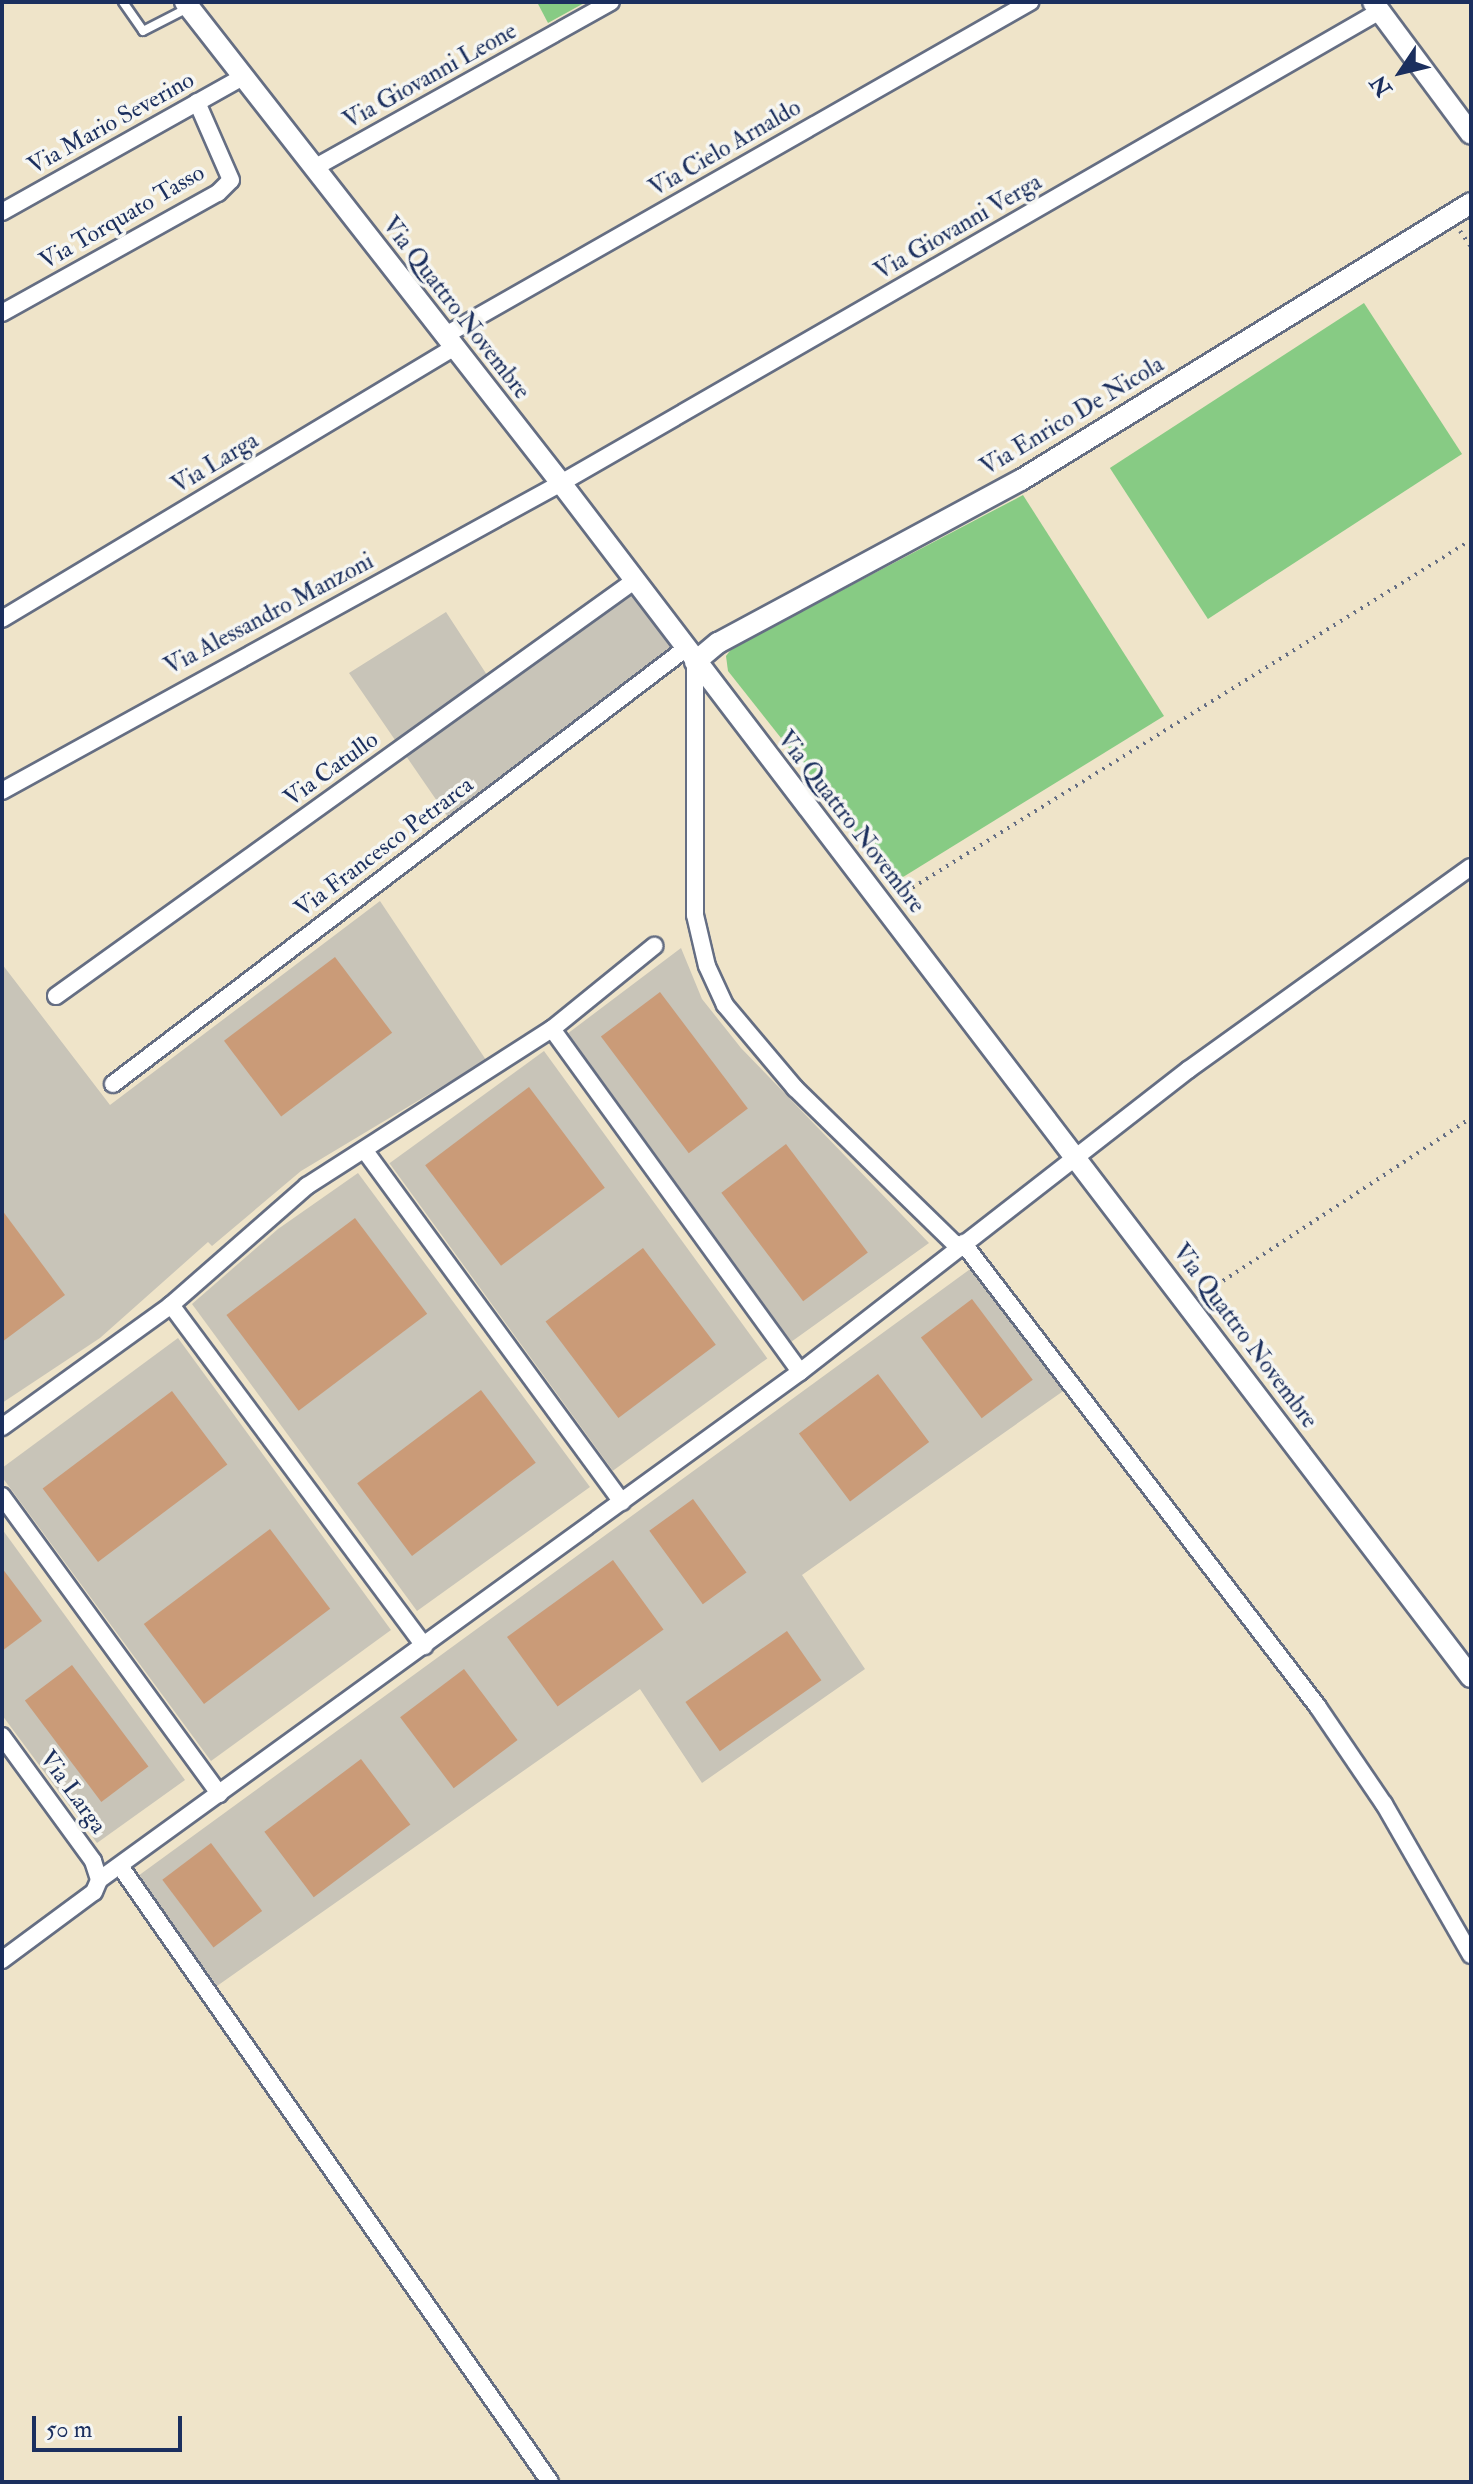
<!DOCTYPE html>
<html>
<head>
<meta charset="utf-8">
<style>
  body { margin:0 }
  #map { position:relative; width:1473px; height:2484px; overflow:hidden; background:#efe4c9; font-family:"IM FELL Double Pica",serif }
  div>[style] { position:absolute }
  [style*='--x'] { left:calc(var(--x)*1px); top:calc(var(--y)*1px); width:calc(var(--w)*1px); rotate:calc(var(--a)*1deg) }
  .industrial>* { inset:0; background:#c8c4b8; transform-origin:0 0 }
  .green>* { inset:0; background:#87cb84; transform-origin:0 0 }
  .building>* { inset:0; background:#ca9b78; transform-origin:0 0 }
  .path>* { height:4px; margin-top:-2px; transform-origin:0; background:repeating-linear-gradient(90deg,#656e83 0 2px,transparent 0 8px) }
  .roads { filter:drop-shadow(2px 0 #656e83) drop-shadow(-2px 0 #656e83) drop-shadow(0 2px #656e83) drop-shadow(0 -2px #656e83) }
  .service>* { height:8px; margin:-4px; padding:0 4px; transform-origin:4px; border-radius:4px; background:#fff }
  .minor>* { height:16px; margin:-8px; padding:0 8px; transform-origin:8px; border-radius:8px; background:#fff }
  .tertiary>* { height:20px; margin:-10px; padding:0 10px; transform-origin:10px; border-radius:10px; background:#fff }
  span { translate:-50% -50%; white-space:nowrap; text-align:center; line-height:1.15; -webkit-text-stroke:7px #f6f6f2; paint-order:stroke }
  .street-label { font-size:24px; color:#1b2f5e }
  .frame { position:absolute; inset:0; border:4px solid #1b2f5e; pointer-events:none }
  .north { position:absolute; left:1361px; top:32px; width:80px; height:80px; -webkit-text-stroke:6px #f6f6f2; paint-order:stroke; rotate:235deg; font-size:22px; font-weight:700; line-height:32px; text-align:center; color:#1b2f5e }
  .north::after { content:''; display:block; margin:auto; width:28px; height:36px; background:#1b2f5e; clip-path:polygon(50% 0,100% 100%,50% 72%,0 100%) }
  .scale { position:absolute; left:32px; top:2416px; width:150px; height:36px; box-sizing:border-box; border:4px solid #1b2f5e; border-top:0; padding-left:10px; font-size:24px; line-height:28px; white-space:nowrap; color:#1b2f5e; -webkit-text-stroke:6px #f6f6f2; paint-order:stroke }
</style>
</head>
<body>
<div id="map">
  <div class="industrial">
    <div style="clip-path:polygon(625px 579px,674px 647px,448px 817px,349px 673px,446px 612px,487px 675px)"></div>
    <div style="clip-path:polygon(380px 901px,486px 1060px,301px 1171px,212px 1246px,208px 1242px,100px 1338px,2px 1403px,2px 964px,110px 1105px)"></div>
    <div style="clip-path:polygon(681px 948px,702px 999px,741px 1048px,929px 1243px,791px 1342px,567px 1034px)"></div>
    <div style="left:544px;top:1051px;width:380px;height:191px;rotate:54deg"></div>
    <div style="clip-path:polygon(358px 1173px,590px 1487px,417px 1611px,192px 1304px,278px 1229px)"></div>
    <div style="clip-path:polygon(973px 1267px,1069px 1387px,802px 1575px,865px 1669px,702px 1783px,640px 1689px,217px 1986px,138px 1876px)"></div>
    <div style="clip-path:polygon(178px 1338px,391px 1630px,211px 1761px,2px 1477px,2px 1468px)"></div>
    <div style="clip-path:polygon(2px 1529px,185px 1780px,97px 1843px,2px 1715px)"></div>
  </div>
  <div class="green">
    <div style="clip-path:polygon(537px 2px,586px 2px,548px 23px)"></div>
    <div style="left:1364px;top:303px;width:180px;height:303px;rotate:57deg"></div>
    <div style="clip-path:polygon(1023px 495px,1164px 716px,895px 882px,728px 671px,726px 656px,732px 648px)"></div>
  </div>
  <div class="building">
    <div style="left:335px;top:957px;width:95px;height:139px;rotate:53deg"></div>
    <div style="left:660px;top:992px;width:146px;height:74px;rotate:53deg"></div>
    <div style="left:529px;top:1087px;width:126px;height:130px;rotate:53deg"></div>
    <div style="left:786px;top:1144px;width:136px;height:81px;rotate:53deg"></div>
    <div style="clip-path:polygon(2px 1210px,65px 1295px,2px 1342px)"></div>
    <div style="left:355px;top:1218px;width:120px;height:161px;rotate:53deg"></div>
    <div style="left:643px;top:1248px;width:121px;height:122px;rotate:53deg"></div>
    <div style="left:972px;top:1299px;width:101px;height:64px;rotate:53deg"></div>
    <div style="left:878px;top:1374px;width:85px;height:99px;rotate:53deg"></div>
    <div style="left:481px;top:1390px;width:91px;height:155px;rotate:53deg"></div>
    <div style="left:172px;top:1391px;width:92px;height:162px;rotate:53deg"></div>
    <div style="left:693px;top:1499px;width:91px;height:54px;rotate:54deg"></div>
    <div style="left:270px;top:1529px;width:100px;height:158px;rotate:53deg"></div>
    <div style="left:613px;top:1560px;width:86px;height:131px;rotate:54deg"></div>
    <div style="clip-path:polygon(2px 1568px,42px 1621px,2px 1651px)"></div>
    <div style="left:787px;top:1631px;width:60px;height:124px;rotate:55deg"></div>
    <div style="left:72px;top:1665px;width:127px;height:59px;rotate:53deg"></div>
    <div style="left:464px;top:1669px;width:89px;height:80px;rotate:53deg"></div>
    <div style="left:361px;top:1759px;width:82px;height:121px;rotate:53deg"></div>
    <div style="left:211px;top:1843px;width:85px;height:61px;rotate:53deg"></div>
  </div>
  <div class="path">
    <div style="--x:1460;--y:231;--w:19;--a:55"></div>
    <div style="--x:899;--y:896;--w:674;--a:-31.9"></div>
    <div style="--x:1203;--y:1294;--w:321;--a:-33.3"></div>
  </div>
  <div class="roads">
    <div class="service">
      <div style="--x:123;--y:2;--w:35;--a:55"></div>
      <div style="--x:143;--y:31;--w:51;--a:-27.1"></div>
    </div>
    <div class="minor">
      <div style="--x:314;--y:168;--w:340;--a:-29.2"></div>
      <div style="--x:2;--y:212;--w:276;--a:-29.3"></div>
      <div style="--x:2;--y:313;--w:247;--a:-29.1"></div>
      <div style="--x:218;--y:193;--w:18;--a:-45"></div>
      <div style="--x:231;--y:180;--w:85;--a:-113.6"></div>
      <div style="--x:444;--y:336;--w:675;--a:-29.68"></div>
      <div style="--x:2;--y:619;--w:526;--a:-31"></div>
      <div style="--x:695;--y:662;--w:253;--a:90"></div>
      <div style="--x:695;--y:915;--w:52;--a:76.8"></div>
      <div style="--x:707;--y:966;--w:43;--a:65.2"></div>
      <div style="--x:725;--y:1005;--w:109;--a:49.9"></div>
      <div style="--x:795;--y:1088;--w:228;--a:44.3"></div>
      <div style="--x:2;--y:791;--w:638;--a:-28.85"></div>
      <div style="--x:561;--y:483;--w:945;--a:-29.96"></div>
      <div style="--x:56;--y:996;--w:712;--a:-35.68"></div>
      <div style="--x:552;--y:1029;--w:423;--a:54.1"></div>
      <div style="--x:113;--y:1084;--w:719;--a:-37.25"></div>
      <div style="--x:365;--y:1151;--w:435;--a:53.8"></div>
      <div style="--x:963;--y:1243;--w:584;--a:52.58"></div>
      <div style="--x:1318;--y:1707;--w:117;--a:55.8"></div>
      <div style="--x:1384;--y:1804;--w:174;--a:60.1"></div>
      <div style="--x:171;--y:1305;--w:425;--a:53.4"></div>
      <div style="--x:2;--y:1427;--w:208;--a:-35.8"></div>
      <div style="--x:171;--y:1305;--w:181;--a:-41.2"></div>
      <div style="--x:307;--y:1186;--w:291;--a:-32.7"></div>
      <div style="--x:552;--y:1029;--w:132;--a:-39.1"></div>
      <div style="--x:2;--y:1496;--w:369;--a:53.9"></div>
      <div style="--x:2;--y:1736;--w:155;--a:53.9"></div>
      <div style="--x:93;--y:1861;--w:20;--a:72"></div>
      <div style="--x:120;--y:1866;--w:751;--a:55.08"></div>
      <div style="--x:2;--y:1960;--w:114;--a:-36.5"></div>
      <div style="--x:94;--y:1892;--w:13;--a:-67"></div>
      <div style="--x:99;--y:1880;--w:866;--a:-35.93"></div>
      <div style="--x:800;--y:1372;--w:492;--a:-37.9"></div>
      <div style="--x:1188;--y:1070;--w:348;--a:-35.7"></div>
    </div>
    <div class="tertiary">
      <div style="--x:185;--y:2;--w:611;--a:51.99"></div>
      <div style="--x:561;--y:483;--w:1501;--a:52.69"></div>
      <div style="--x:1373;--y:2;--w:164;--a:53.4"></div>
      <div style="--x:695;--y:662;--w:30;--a:-40"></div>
      <div style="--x:718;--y:643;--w:344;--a:-28.3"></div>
      <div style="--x:1021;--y:480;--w:528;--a:-31.61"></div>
    </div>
  </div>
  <div class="street-label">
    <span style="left:430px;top:76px;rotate:-29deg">Via Giovanni Leone</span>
    <span style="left:111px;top:123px;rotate:-29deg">Via Mario Severino</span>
    <span style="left:725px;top:148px;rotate:-30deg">Via Cielo Arnaldo</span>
    <span style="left:122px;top:217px;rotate:-30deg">Via Torquato Tasso</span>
    <span style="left:958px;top:227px;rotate:-30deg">Via Giovanni Verga</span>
    <span style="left:456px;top:308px;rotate:52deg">Via Quattro Novembre</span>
    <span style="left:1072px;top:416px;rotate:-31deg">Via Enrico De Nicola</span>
    <span style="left:215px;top:463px;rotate:-31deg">Via Larga</span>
    <span style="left:269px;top:614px;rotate:-28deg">Via Alessandro Manzoni</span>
    <span style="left:331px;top:769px;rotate:-36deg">Via Catullo</span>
    <span style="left:851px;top:822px;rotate:52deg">Via Quattro Novembre</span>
    <span style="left:384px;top:847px;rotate:-37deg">Via Francesco Petrarca</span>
    <span style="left:1245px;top:1336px;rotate:53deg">Via Quattro Novembre</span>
    <span style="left:73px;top:1792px;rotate:54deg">Via Larga</span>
  </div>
  <div class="frame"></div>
  <div class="north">N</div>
  <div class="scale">50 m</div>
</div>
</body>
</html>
